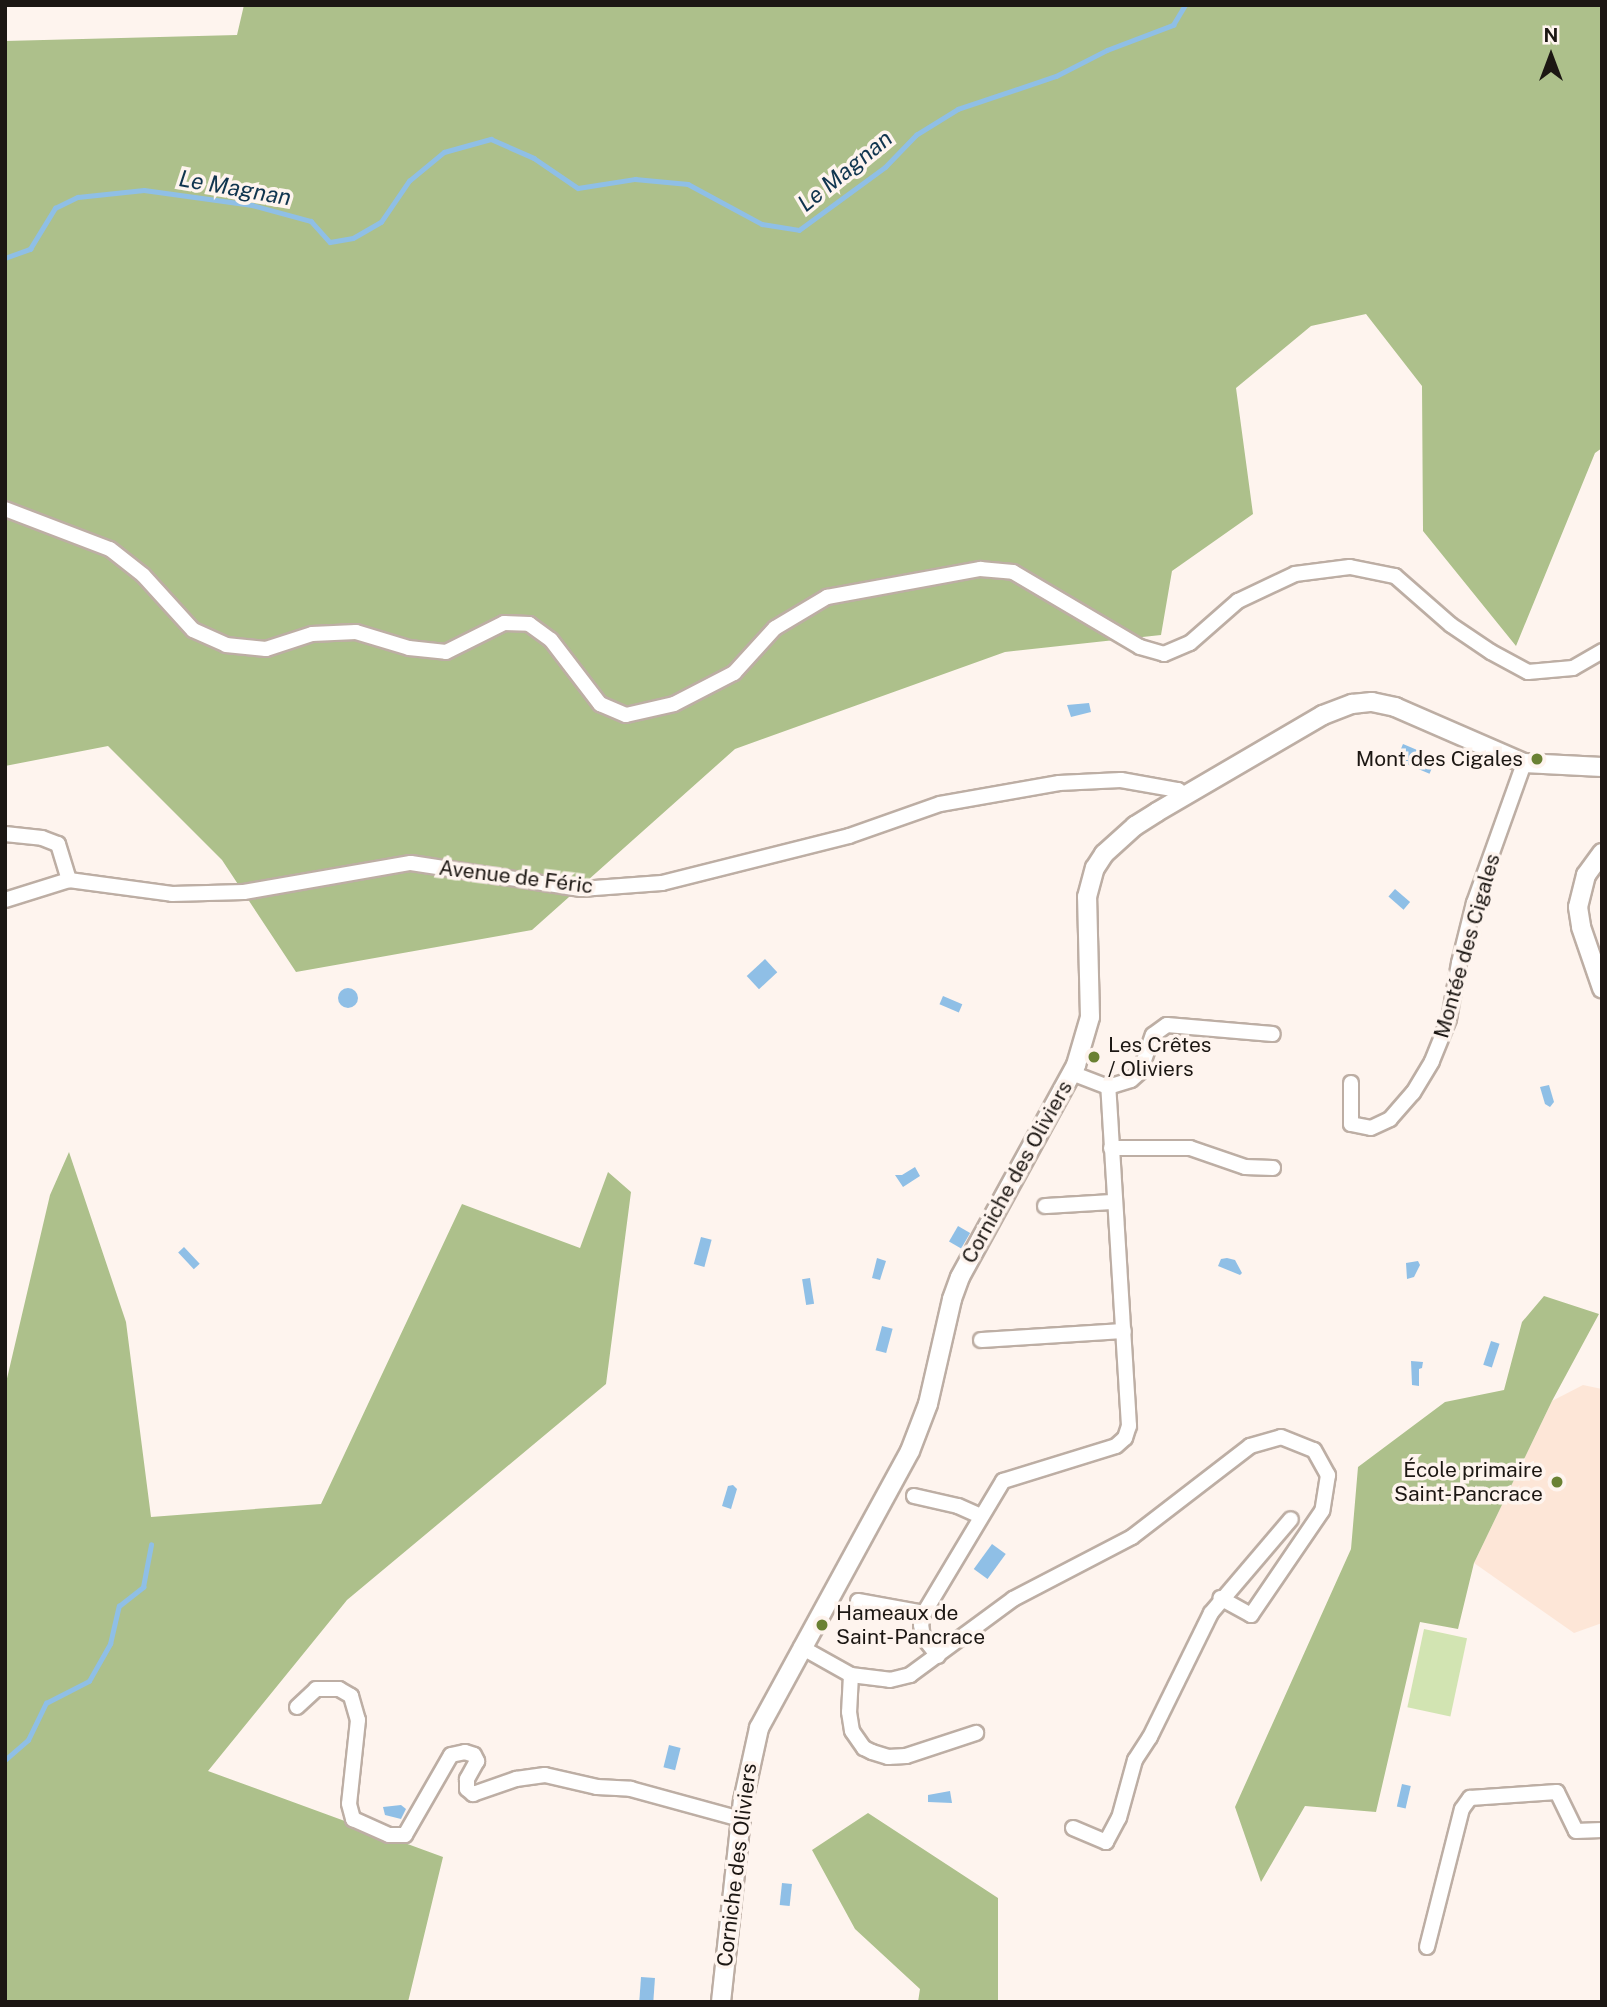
<!DOCTYPE html>
<html>
<head>
<meta charset="utf-8">
<style>
  body { margin:0 }
  #map { position:relative; width:1607px; height:2007px; overflow:hidden; background:#fef4ee; font-family:"Public Sans",sans-serif }
  div>[style] { position:absolute }
  [style*='--x'] { left:calc(var(--x)*1px); top:calc(var(--y)*1px); width:calc(var(--w)*1px); rotate:calc(var(--a)*1deg) }
  .built>* { inset:0; background:#fde6d7 }
  .green>* { inset:0; background:#d2e4b2; transform-origin:0 0 }
  .forest>* { inset:0; background:#adc08b }
  .water>* { inset:0; background:#8fbfe6; transform-origin:0 0 }
  .round { border-radius:50% }
  .stream>* { height:4.5px; margin:-2.25px; padding:0 2.25px; transform-origin:2.25px; border-radius:2.25px; background:#8fbfe6 }
  .roads { filter:drop-shadow(2px 0 #bdaea4) drop-shadow(-2px 0 #bdaea4) drop-shadow(0 2px #bdaea4) drop-shadow(0 -2px #bdaea4) }
  .minor>* { height:14px; margin:-7px; padding:0 7px; transform-origin:7px; border-radius:7px; background:#fff }
  .tertiary>* { height:18px; margin:-9px; padding:0 9px; transform-origin:9px; border-radius:9px; background:#fff }
  .dots>* { width:19px; height:19px; translate:-50% -50%; box-sizing:border-box; border:4px solid #fef4ee; border-radius:50% }
  span { translate:-50% -50%; white-space:nowrap; text-align:center; line-height:1.15; -webkit-text-stroke:7px #fef4ee; paint-order:stroke }
  .poi-label { font-size:21px; color:#1c1713 }
  .right { translate:-100% -50%; text-align:right }
  .left { translate:0 -50%; text-align:left }
  .street-label { font-size:21px; color:#1c1713 }
  .water-label { font-size:23px; color:#10354f; font-style:italic }
  .frame { position:absolute; inset:0; border:7px solid #1c1713; pointer-events:none }
  .north { position:absolute; left:1516px; top:21px; width:70px; height:70px; -webkit-text-stroke:5px #fef4ee; paint-order:stroke; rotate:0deg; font-size:19px; font-weight:700; line-height:28px; text-align:center; color:#1c1713 }
  .north::after { content:''; display:block; margin:auto; width:24px; height:32px; background:#1c1713; clip-path:polygon(50% 0,100% 100%,50% 72%,0 100%) }
</style>
</head>
<body>
<div id="map">
  <div class="built">
    <div style="clip-path:polygon(1583px 1385px,1602px 1389px,1602px 1623px,1574px 1633px,1474px 1563px,1552px 1401px)"></div>
  </div>
  <div class="green">
    <div style="left:1424px;top:1629px;width:44px;height:80px;rotate:12deg"></div>
  </div>
  <div class="forest">
    <div style="clip-path:polygon(244px 5px,1602px 5px,1602px 448px,1595px 453px,1516px 646px,1423px 531px,1422px 386px,1366px 314px,1311px 326px,1236px 388px,1253px 514px,1172px 571px,1161px 635px,1005px 652px,735px 749px,532px 930px,296px 972px,222px 860px,108px 746px,5px 766px,5px 41px,237px 35px)"></div>
    <div style="clip-path:polygon(69px 1152px,126px 1322px,151px 1517px,321px 1504px,462px 1204px,580px 1248px,608px 1172px,631px 1192px,606px 1384px,347px 1600px,208px 1771px,443px 1857px,408px 2002px,5px 2002px,5px 1387px,50px 1195px)"></div>
    <div style="clip-path:polygon(1544px 1296px,1599px 1314px,1552px 1401px,1474px 1563px,1458px 1629px,1420px 1622px,1376px 1812px,1305px 1806px,1261px 1882px,1235px 1807px,1351px 1549px,1358px 1467px,1445px 1402px,1504px 1390px,1522px 1322px)"></div>
    <div style="clip-path:polygon(868px 1813px,998px 1898px,998px 2002px,918px 2002px,920px 1989px,855px 1929px,812px 1850px)"></div>
  </div>
  <div class="water">
    <div style="clip-path:polygon(1089px 703px,1091px 712px,1071px 717px,1067px 705px)"></div>
    <div style="left:1403px;top:744px;width:36px;height:17px;rotate:23deg"></div>
    <div style="left:1395px;top:889px;width:20px;height:10px;rotate:41deg"></div>
    <div style="left:765px;top:959px;width:18px;height:25px;rotate:47deg"></div>
    <div class="round" style="left:338px;top:988px;width:20px;height:20px"></div>
    <div style="left:943px;top:996px;width:21px;height:9px;rotate:23deg"></div>
    <div style="clip-path:polygon(1549px 1085px,1554px 1102px,1550px 1107px,1545px 1104px,1540px 1087px)"></div>
    <div style="clip-path:polygon(915px 1167px,920px 1176px,903px 1187px,895px 1175px,902px 1175px)"></div>
    <div style="left:958px;top:1226px;width:14px;height:18px;rotate:30deg"></div>
    <div style="left:701px;top:1237px;width:11px;height:28px;rotate:15deg"></div>
    <div style="left:184px;top:1247px;width:23px;height:8px;rotate:47deg"></div>
    <div style="clip-path:polygon(877px 1258px,886px 1261px,880px 1280px,872px 1278px)"></div>
    <div style="clip-path:polygon(1227px 1258px,1235px 1260px,1242px 1273px,1240px 1275px,1218px 1266px,1221px 1259px)"></div>
    <div style="clip-path:polygon(1418px 1261px,1420px 1265px,1414px 1277px,1407px 1279px,1406px 1263px)"></div>
    <div style="left:810px;top:1278px;width:26px;height:8px;rotate:81deg"></div>
    <div style="left:882px;top:1326px;width:11px;height:25px;rotate:15deg"></div>
    <div style="left:1491px;top:1341px;width:9px;height:25px;rotate:18deg"></div>
    <div style="clip-path:polygon(1411px 1361px,1423px 1362px,1422px 1368px,1419px 1369px,1419px 1386px,1412px 1385px)"></div>
    <div style="clip-path:polygon(733px 1485px,737px 1489px,731px 1509px,722px 1506px,728px 1486px)"></div>
    <div style="left:992px;top:1544px;width:17px;height:31px;rotate:36deg"></div>
    <div style="left:669px;top:1745px;width:12px;height:23px;rotate:14deg"></div>
    <div style="left:1402px;top:1784px;width:9px;height:23px;rotate:13deg"></div>
    <div style="clip-path:polygon(950px 1791px,952px 1803px,928px 1802px,928px 1795px)"></div>
    <div style="clip-path:polygon(401px 1805px,406px 1809px,401px 1819px,385px 1815px,383px 1807px)"></div>
    <div style="left:782px;top:1883px;width:10px;height:22px;rotate:6deg"></div>
    <div style="left:641px;top:1977px;width:14px;height:24px;rotate:4deg"></div>
  </div>
  <div class="stream">
    <div style="--x:1343;--y:5;--w:10;--a:0"></div>
    <div style="--x:5;--y:258;--w:27;--a:-20"></div>
    <div style="--x:30;--y:249;--w:48;--a:-58.6"></div>
    <div style="--x:55;--y:208;--w:25;--a:-26"></div>
    <div style="--x:78;--y:197;--w:66;--a:-6.1"></div>
    <div style="--x:144;--y:190;--w:109;--a:7.9"></div>
    <div style="--x:252;--y:205;--w:61;--a:15.2"></div>
    <div style="--x:311;--y:221;--w:28;--a:48"></div>
    <div style="--x:330;--y:242;--w:23;--a:-10"></div>
    <div style="--x:353;--y:238;--w:32;--a:-30"></div>
    <div style="--x:381;--y:222;--w:50;--a:-55.7"></div>
    <div style="--x:409;--y:181;--w:45;--a:-39.6"></div>
    <div style="--x:444;--y:152;--w:49;--a:-15.5"></div>
    <div style="--x:491;--y:139;--w:47;--a:23.8"></div>
    <div style="--x:534;--y:158;--w:53;--a:34.3"></div>
    <div style="--x:578;--y:188;--w:58;--a:-9"></div>
    <div style="--x:635;--y:179;--w:53;--a:5.4"></div>
    <div style="--x:688;--y:184;--w:84;--a:28.4"></div>
    <div style="--x:762;--y:224;--w:37;--a:9"></div>
    <div style="--x:799;--y:230;--w:107;--a:-36.2"></div>
    <div style="--x:885;--y:167;--w:45;--a:-45.9"></div>
    <div style="--x:916;--y:135;--w:49;--a:-31.8"></div>
    <div style="--x:958;--y:109;--w:103;--a:-18.6"></div>
    <div style="--x:1056;--y:76;--w:57;--a:-27"></div>
    <div style="--x:1107;--y:50;--w:71;--a:-20.7"></div>
    <div style="--x:1173;--y:25;--w:23;--a:-59"></div>
    <div style="--x:5;--y:1760;--w:30;--a:-41"></div>
    <div style="--x:28;--y:1740;--w:41;--a:-64.1"></div>
    <div style="--x:46;--y:1703;--w:48;--a:-27.1"></div>
    <div style="--x:89;--y:1681;--w:43;--a:-60.4"></div>
    <div style="--x:110;--y:1644;--w:39;--a:-77"></div>
    <div style="--x:119;--y:1606;--w:31;--a:-38"></div>
    <div style="--x:143;--y:1587;--w:43;--a:-79.2"></div>
  </div>
  <div class="roads">
    <div class="minor">
      <div style="--x:5;--y:509;--w:112;--a:20.9"></div>
      <div style="--x:110;--y:549;--w:42;--a:38.2"></div>
      <div style="--x:143;--y:575;--w:74;--a:47.7"></div>
      <div style="--x:193;--y:630;--w:36;--a:24"></div>
      <div style="--x:226;--y:645;--w:40;--a:5.7"></div>
      <div style="--x:266;--y:649;--w:48;--a:-18.1"></div>
      <div style="--x:312;--y:634;--w:44;--a:-2.6"></div>
      <div style="--x:356;--y:632;--w:55;--a:16.8"></div>
      <div style="--x:409;--y:648;--w:37;--a:6"></div>
      <div style="--x:446;--y:652;--w:65;--a:-26.6"></div>
      <div style="--x:504;--y:623;--w:25;--a:2"></div>
      <div style="--x:529;--y:624;--w:27;--a:36"></div>
      <div style="--x:551;--y:640;--w:81;--a:52.6"></div>
      <div style="--x:600;--y:704;--w:28;--a:23"></div>
      <div style="--x:626;--y:715;--w:49;--a:-12.9"></div>
      <div style="--x:674;--y:704;--w:68;--a:-27.3"></div>
      <div style="--x:734;--y:673;--w:61;--a:-47.7"></div>
      <div style="--x:775;--y:628;--w:61;--a:-30.8"></div>
      <div style="--x:827;--y:597;--w:156;--a:-10.4"></div>
      <div style="--x:980;--y:569;--w:33;--a:5"></div>
      <div style="--x:1013;--y:572;--w:147;--a:30.6"></div>
      <div style="--x:1140;--y:647;--w:25;--a:16"></div>
      <div style="--x:1164;--y:654;--w:28;--a:-23"></div>
      <div style="--x:1190;--y:643;--w:64;--a:-41.2"></div>
      <div style="--x:1238;--y:601;--w:63;--a:-25.3"></div>
      <div style="--x:1295;--y:574;--w:55;--a:-7.3"></div>
      <div style="--x:1350;--y:567;--w:46;--a:11.3"></div>
      <div style="--x:1395;--y:576;--w:74;--a:41.2"></div>
      <div style="--x:1451;--y:625;--w:48;--a:34"></div>
      <div style="--x:1491;--y:652;--w:42;--a:28.4"></div>
      <div style="--x:1528;--y:672;--w:45;--a:-5.1"></div>
      <div style="--x:1573;--y:668;--w:34;--a:-30"></div>
      <div style="--x:5;--y:834;--w:37;--a:6"></div>
      <div style="--x:42;--y:838;--w:17;--a:21"></div>
      <div style="--x:58;--y:844;--w:38;--a:73"></div>
      <div style="--x:5;--y:900;--w:67;--a:-17.4"></div>
      <div style="--x:69;--y:880;--w:104;--a:7.7"></div>
      <div style="--x:172;--y:894;--w:72;--a:-1.6"></div>
      <div style="--x:244;--y:892;--w:169;--a:-9.9"></div>
      <div style="--x:411;--y:863;--w:172;--a:8.7"></div>
      <div style="--x:581;--y:889;--w:81;--a:-4.2"></div>
      <div style="--x:662;--y:883;--w:193;--a:-14.1"></div>
      <div style="--x:849;--y:836;--w:96;--a:-19.4"></div>
      <div style="--x:940;--y:804;--w:121;--a:-10"></div>
      <div style="--x:1059;--y:783;--w:62;--a:-2.8"></div>
      <div style="--x:1121;--y:780;--w:58;--a:10"></div>
      <div style="--x:1178;--y:790;--w:8;--a:45"></div>
      <div style="--x:1351;--y:1083;--w:41;--a:90"></div>
      <div style="--x:1351;--y:1124;--w:20;--a:11"></div>
      <div style="--x:1371;--y:1128;--w:21;--a:-25"></div>
      <div style="--x:1390;--y:1119;--w:35;--a:-49"></div>
      <div style="--x:1413;--y:1093;--w:37;--a:-59"></div>
      <div style="--x:1432;--y:1061;--w:45;--a:-68"></div>
      <div style="--x:1449;--y:1019;--w:57;--a:-79.9"></div>
      <div style="--x:1459;--y:963;--w:62;--a:-76"></div>
      <div style="--x:1474;--y:903;--w:149;--a:-70.3"></div>
      <div style="--x:1108;--y:1087;--w:24;--a:-17"></div>
      <div style="--x:1131;--y:1080;--w:12;--a:-42"></div>
      <div style="--x:1140;--y:1072;--w:39;--a:-71"></div>
      <div style="--x:1153;--y:1035;--w:17;--a:-36"></div>
      <div style="--x:1167;--y:1025;--w:106;--a:4.9"></div>
      <div style="--x:1111;--y:1148;--w:79;--a:0"></div>
      <div style="--x:1190;--y:1148;--w:58;--a:19.1"></div>
      <div style="--x:1245;--y:1167;--w:28;--a:2"></div>
      <div style="--x:1045;--y:1206;--w:68;--a:-3.4"></div>
      <div style="--x:981;--y:1340;--w:143;--a:-3.6"></div>
      <div style="--x:914;--y:1496;--w:45;--a:12.8"></div>
      <div style="--x:958;--y:1506;--w:24;--a:24"></div>
      <div style="--x:858;--y:1601;--w:67;--a:10.3"></div>
      <div style="--x:801;--y:1647;--w:57;--a:29.2"></div>
      <div style="--x:851;--y:1675;--w:39;--a:7"></div>
      <div style="--x:890;--y:1680;--w:21;--a:-14"></div>
      <div style="--x:910;--y:1675;--w:128;--a:-36.4"></div>
      <div style="--x:1013;--y:1599;--w:134;--a:-27.5"></div>
      <div style="--x:1132;--y:1537;--w:149;--a:-37.6"></div>
      <div style="--x:1250;--y:1446;--w:32;--a:-16"></div>
      <div style="--x:1281;--y:1437;--w:35;--a:22"></div>
      <div style="--x:1314;--y:1450;--w:29;--a:61"></div>
      <div style="--x:1328;--y:1475;--w:36;--a:99"></div>
      <div style="--x:1322;--y:1511;--w:126;--a:124.3"></div>
      <div style="--x:1251;--y:1615;--w:35;--a:-151"></div>
      <div style="--x:938;--y:1656;--w:24;--a:-128"></div>
      <div style="--x:923;--y:1637;--w:12;--a:-99"></div>
      <div style="--x:921;--y:1625;--w:12;--a:-76"></div>
      <div style="--x:924;--y:1613;--w:154;--a:-59.1"></div>
      <div style="--x:1003;--y:1481;--w:118;--a:-17.2"></div>
      <div style="--x:1116;--y:1446;--w:12;--a:-42"></div>
      <div style="--x:1125;--y:1438;--w:13;--a:-72"></div>
      <div style="--x:1129;--y:1426;--w:340;--a:-93.5"></div>
      <div style="--x:1108;--y:1087;--w:39;--a:-159"></div>
      <div style="--x:851;--y:1675;--w:37;--a:93"></div>
      <div style="--x:849;--y:1712;--w:19;--a:81"></div>
      <div style="--x:852;--y:1731;--w:21;--a:55"></div>
      <div style="--x:864;--y:1748;--w:9;--a:27"></div>
      <div style="--x:872;--y:1752;--w:17;--a:17"></div>
      <div style="--x:888;--y:1757;--w:18;--a:-3"></div>
      <div style="--x:906;--y:1756;--w:74;--a:-18.2"></div>
      <div style="--x:297;--y:1707;--w:26;--a:-43"></div>
      <div style="--x:316;--y:1689;--w:23;--a:0"></div>
      <div style="--x:339;--y:1689;--w:14;--a:30"></div>
      <div style="--x:351;--y:1696;--w:25;--a:74"></div>
      <div style="--x:358;--y:1720;--w:84;--a:96.1"></div>
      <div style="--x:349;--y:1804;--w:16;--a:75"></div>
      <div style="--x:353;--y:1819;--w:39;--a:24"></div>
      <div style="--x:389;--y:1835;--w:16;--a:0"></div>
      <div style="--x:405;--y:1835;--w:92;--a:-60.1"></div>
      <div style="--x:451;--y:1755;--w:14;--a:-12"></div>
      <div style="--x:465;--y:1752;--w:9;--a:18"></div>
      <div style="--x:474;--y:1755;--w:7;--a:63"></div>
      <div style="--x:477;--y:1761;--w:21;--a:119"></div>
      <div style="--x:467;--y:1779;--w:10;--a:90"></div>
      <div style="--x:467;--y:1789;--w:8;--a:40"></div>
      <div style="--x:473;--y:1794;--w:46;--a:-19.2"></div>
      <div style="--x:516;--y:1779;--w:29;--a:-8"></div>
      <div style="--x:545;--y:1775;--w:53;--a:13"></div>
      <div style="--x:597;--y:1787;--w:34;--a:3"></div>
      <div style="--x:631;--y:1789;--w:113;--a:15.4"></div>
      <div style="--x:1073;--y:1828;--w:36;--a:23"></div>
      <div style="--x:1106;--y:1842;--w:27;--a:-62"></div>
      <div style="--x:1119;--y:1818;--w:60;--a:-74.6"></div>
      <div style="--x:1135;--y:1760;--w:27;--a:-57"></div>
      <div style="--x:1150;--y:1737;--w:138;--a:-63.8"></div>
      <div style="--x:1211;--y:1613;--w:123;--a:-49.6"></div>
      <div style="--x:1427;--y:1947;--w:142;--a:-75.8"></div>
      <div style="--x:1462;--y:1809;--w:14;--a:-54"></div>
      <div style="--x:1470;--y:1798;--w:87;--a:-3.9"></div>
      <div style="--x:1557;--y:1792;--w:43;--a:64"></div>
      <div style="--x:1576;--y:1831;--w:26;--a:-2"></div>
    </div>
    <div class="tertiary">
      <div style="--x:1602;--y:853;--w:27;--a:126"></div>
      <div style="--x:1586;--y:875;--w:33;--a:104"></div>
      <div style="--x:1578;--y:907;--w:20;--a:81"></div>
      <div style="--x:1581;--y:927;--w:65;--a:71"></div>
      <div style="--x:721;--y:2002;--w:202;--a:-83.8"></div>
      <div style="--x:743;--y:1801;--w:75;--a:-77.6"></div>
      <div style="--x:759;--y:1728;--w:315;--a:-61.4"></div>
      <div style="--x:910;--y:1451;--w:50;--a:-69"></div>
      <div style="--x:928;--y:1404;--w:108;--a:-77.1"></div>
      <div style="--x:952;--y:1299;--w:23;--a:-70"></div>
      <div style="--x:960;--y:1277;--w:242;--a:-61.3"></div>
      <div style="--x:1076;--y:1065;--w:50;--a:-73.7"></div>
      <div style="--x:1090;--y:1017;--w:120;--a:-91.4"></div>
      <div style="--x:1087;--y:897;--w:30;--a:-75"></div>
      <div style="--x:1095;--y:868;--w:17;--a:-57"></div>
      <div style="--x:1104;--y:854;--w:42;--a:-42.1"></div>
      <div style="--x:1135;--y:826;--w:26;--a:-32"></div>
      <div style="--x:1157;--y:812;--w:192;--a:-30.3"></div>
      <div style="--x:1323;--y:715;--w:31;--a:-21"></div>
      <div style="--x:1352;--y:704;--w:20;--a:-6"></div>
      <div style="--x:1372;--y:702;--w:24;--a:12"></div>
      <div style="--x:1395;--y:707;--w:141;--a:23.5"></div>
      <div style="--x:1524;--y:763;--w:78;--a:2.9"></div>
    </div>
  </div>
  <div class="dots">
    <div style="left:1537px;top:759px;background:#6a8133"></div>
    <div style="left:1094px;top:1057px;background:#6a8133"></div>
    <div style="left:1557px;top:1482px;background:#6a8133"></div>
    <div style="left:822px;top:1625px;background:#6a8133"></div>
  </div>
  <div class="poi-label">
    <span class="right" style="left:1523px;top:759px">Mont des Cigales</span>
    <span class="left" style="left:1108px;top:1057px">Les Crêtes<br>/ Oliviers</span>
    <span class="right" style="left:1543px;top:1482px">École primaire<br>Saint-Pancrace</span>
    <span class="left" style="left:836px;top:1625px">Hameaux de<br>Saint-Pancrace</span>
  </div>
  <div class="street-label">
    <span style="left:516px;top:877px;rotate:7deg">Avenue de Féric</span>
    <span style="left:1467px;top:946px;rotate:-74deg">Montée des Cigales</span>
    <span style="left:1017px;top:1172px;rotate:-61deg">Corniche des Oliviers</span>
    <span style="left:737px;top:1865px;rotate:-83deg">Corniche des Oliviers</span>
  </div>
  <div class="water-label">
    <span style="left:845px;top:171px;rotate:-39deg">Le Magnan</span>
    <span style="left:235px;top:188px;rotate:10deg">Le Magnan</span>
  </div>
  <div class="frame"></div>
  <div class="north">N</div>
</div>
</body>
</html>
